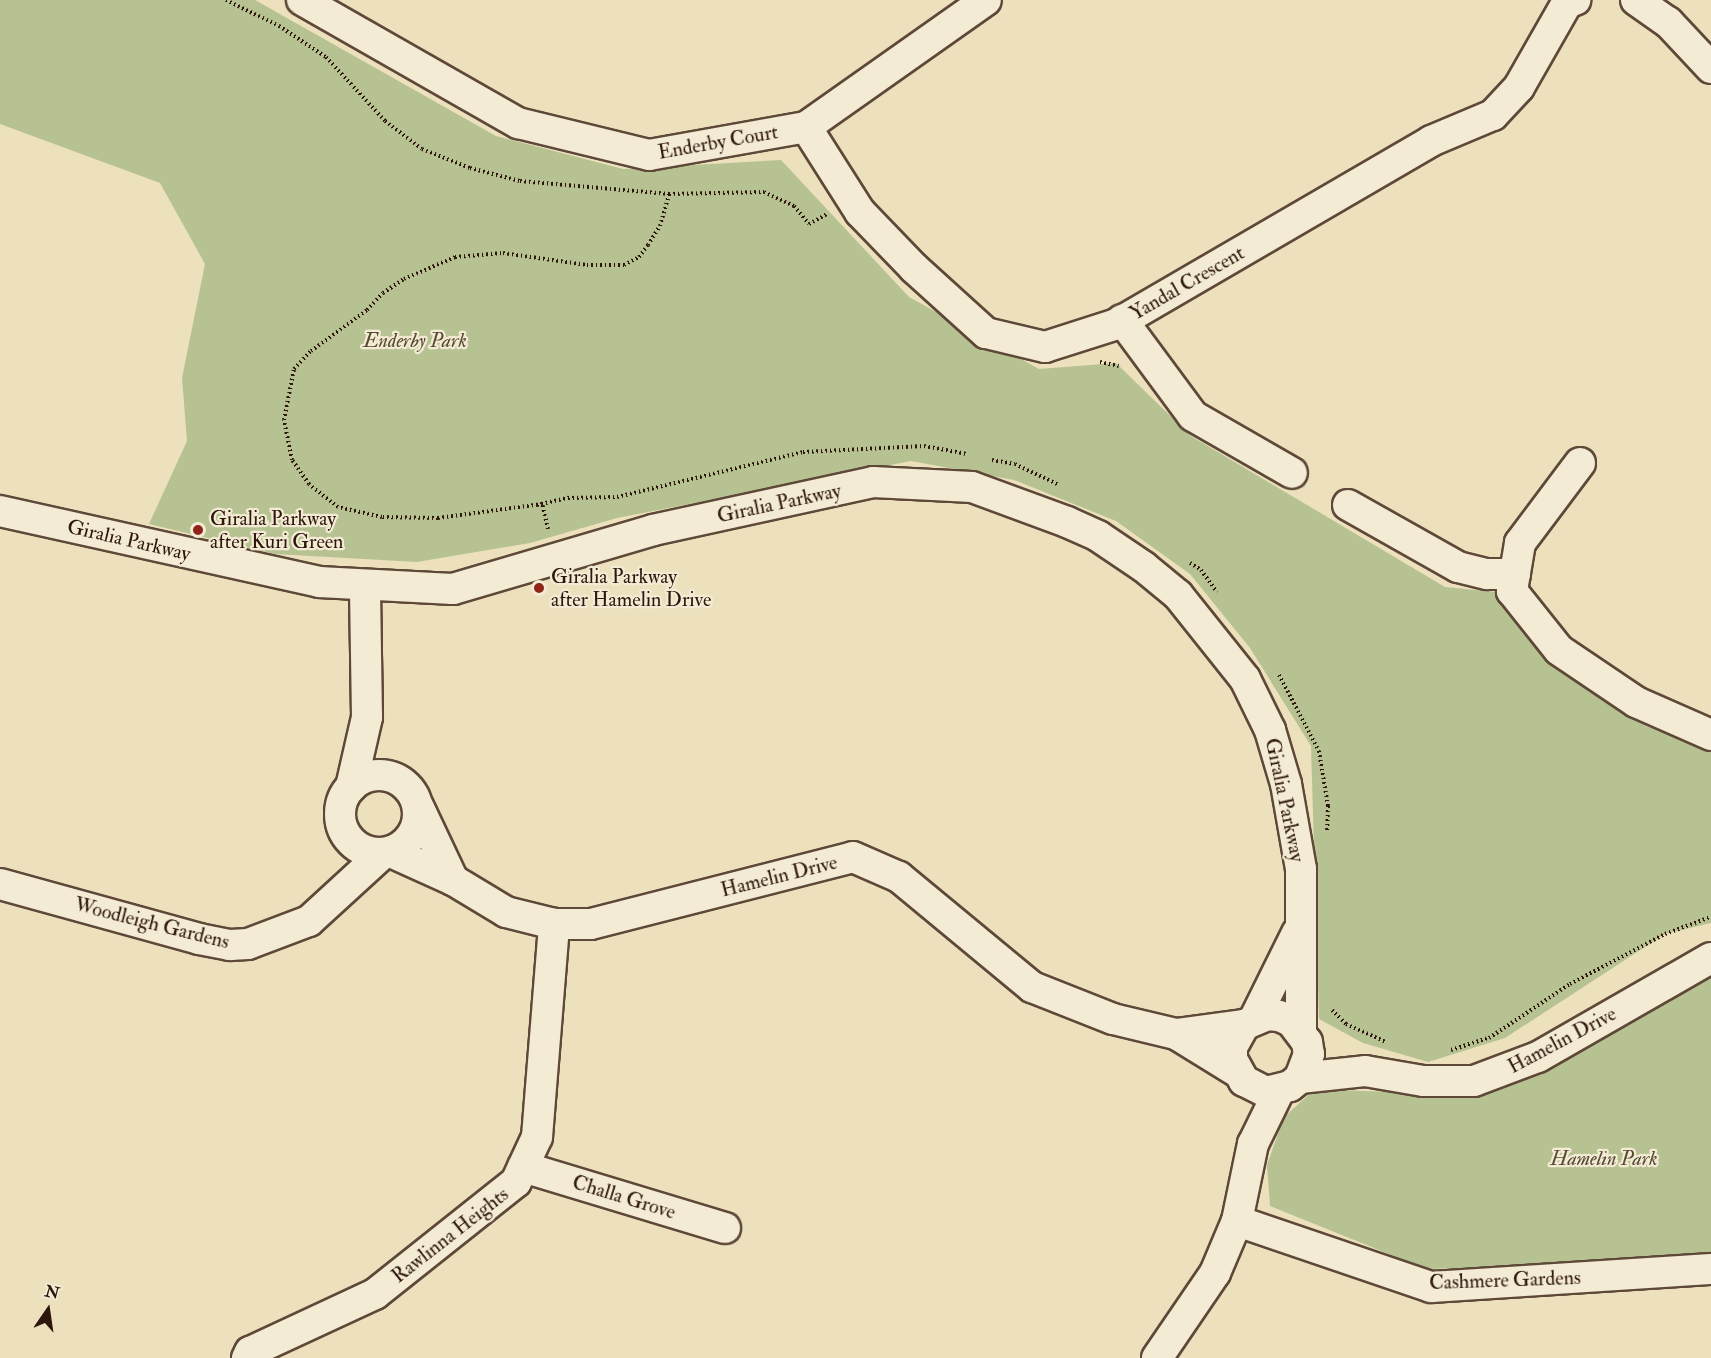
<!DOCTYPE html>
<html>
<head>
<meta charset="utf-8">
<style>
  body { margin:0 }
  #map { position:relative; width:1711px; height:1358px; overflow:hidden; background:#ece0bd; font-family:"IM FELL Double Pica",serif }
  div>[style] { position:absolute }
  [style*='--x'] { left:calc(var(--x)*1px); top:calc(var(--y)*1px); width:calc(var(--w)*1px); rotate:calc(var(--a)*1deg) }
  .green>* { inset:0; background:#b7c292 }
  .path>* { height:4px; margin-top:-2px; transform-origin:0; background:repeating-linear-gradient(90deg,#2e160c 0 1.5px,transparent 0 4.5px) }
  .roads { filter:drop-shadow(2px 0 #5e4838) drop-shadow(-2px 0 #5e4838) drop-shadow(0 2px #5e4838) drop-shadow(0 -2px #5e4838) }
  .minor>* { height:30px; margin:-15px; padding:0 15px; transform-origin:15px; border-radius:15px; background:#f3ebd4 }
  .minor>.ring { margin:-15px; padding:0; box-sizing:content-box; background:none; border:30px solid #f3ebd4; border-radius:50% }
  .dots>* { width:16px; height:16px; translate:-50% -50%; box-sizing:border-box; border:3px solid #f3ebd4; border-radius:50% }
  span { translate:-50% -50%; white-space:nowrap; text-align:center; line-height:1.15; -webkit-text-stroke:4.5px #f3ebd4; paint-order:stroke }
  .street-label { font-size:20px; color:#2e160c }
  .park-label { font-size:20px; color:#574a34; font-style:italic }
  .poi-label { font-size:20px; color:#2e160c }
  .left { translate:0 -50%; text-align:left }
  .north { position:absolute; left:18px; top:1280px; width:60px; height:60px; -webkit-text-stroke:4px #f3ebd4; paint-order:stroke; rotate:13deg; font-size:16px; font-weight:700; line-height:24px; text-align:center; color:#2e160c }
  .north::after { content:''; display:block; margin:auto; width:21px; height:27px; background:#2e160c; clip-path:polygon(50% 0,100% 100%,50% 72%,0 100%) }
</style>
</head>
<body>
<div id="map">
  <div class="green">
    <div style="clip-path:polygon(0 0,255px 0,496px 136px,623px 169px,781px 160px,909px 297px,1039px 369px,1116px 363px,1191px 436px,1445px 587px,1496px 592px,1551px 661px,1646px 726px,1711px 748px,1711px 923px,1665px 934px,1505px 1038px,1428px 1062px,1363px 1043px,1319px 1019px,1311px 746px,1250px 648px,1190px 574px,1116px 521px,1014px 480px,911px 461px,617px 518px,530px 543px,417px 562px,275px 554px,149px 524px,187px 441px,182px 378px,205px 264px,160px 183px,0 124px)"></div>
    <div style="clip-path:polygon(1711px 972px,1711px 1260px,1426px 1269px,1270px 1206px,1267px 1165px,1284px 1117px,1315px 1089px,1467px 1095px)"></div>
  </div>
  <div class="path">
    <div style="--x:226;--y:0;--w:59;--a:26.1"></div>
    <div style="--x:279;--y:26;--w:56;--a:33.4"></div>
    <div style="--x:326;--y:57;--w:87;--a:47.3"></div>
    <div style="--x:385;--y:121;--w:46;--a:37.1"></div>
    <div style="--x:422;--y:149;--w:52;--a:21.6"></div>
    <div style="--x:470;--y:168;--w:52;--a:14.6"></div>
    <div style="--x:520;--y:181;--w:150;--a:5"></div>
    <div style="--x:669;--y:194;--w:95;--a:-1.2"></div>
    <div style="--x:764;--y:192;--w:33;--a:25"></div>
    <div style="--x:794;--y:206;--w:23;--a:50"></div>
    <div style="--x:809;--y:224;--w:21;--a:-29"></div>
    <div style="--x:1100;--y:362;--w:19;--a:12"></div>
    <div style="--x:992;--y:460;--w:23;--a:10"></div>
    <div style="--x:1015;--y:464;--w:47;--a:25.5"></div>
    <div style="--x:537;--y:505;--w:32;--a:-13"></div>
    <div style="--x:568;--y:498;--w:49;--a:-1.2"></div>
    <div style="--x:617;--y:497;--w:191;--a:-13.6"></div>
    <div style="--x:803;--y:452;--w:121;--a:-2.8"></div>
    <div style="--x:924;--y:446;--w:44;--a:10.5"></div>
    <div style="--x:548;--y:529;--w:26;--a:-103"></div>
    <div style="--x:542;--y:504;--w:105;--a:172.3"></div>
    <div style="--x:438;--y:518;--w:56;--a:-179"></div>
    <div style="--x:382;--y:517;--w:45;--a:-167.2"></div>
    <div style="--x:338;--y:507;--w:37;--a:-142"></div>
    <div style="--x:309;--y:484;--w:29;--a:-125"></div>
    <div style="--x:292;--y:460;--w:41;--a:-101.3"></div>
    <div style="--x:284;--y:420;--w:52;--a:-78.9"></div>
    <div style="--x:294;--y:369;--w:25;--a:-47"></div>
    <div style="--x:311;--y:351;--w:69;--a:-36.2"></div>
    <div style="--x:367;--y:310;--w:23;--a:-47"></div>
    <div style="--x:383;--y:293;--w:25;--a:-34"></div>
    <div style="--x:404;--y:279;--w:56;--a:-23.3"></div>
    <div style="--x:455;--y:257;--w:48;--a:-4.8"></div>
    <div style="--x:503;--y:253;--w:85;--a:8.1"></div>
    <div style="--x:587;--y:265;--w:37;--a:0"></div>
    <div style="--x:624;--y:265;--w:17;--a:-28"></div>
    <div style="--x:639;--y:257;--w:15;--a:-53"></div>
    <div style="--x:648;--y:245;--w:22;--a:-58"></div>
    <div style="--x:660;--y:226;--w:33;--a:-74"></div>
    <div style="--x:1190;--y:563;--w:13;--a:32"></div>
    <div style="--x:1201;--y:570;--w:27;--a:54"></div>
    <div style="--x:1279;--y:675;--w:86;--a:62.2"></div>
    <div style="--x:1319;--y:751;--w:56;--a:80.7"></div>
    <div style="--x:1328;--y:806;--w:27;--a:92"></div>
    <div style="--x:1332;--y:1010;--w:20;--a:45"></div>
    <div style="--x:1346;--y:1024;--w:44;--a:24.2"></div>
    <div style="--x:1451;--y:1050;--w:40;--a:-18"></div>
    <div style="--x:1489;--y:1038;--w:97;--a:-33.7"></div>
    <div style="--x:1570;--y:984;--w:107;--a:-27.8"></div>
    <div style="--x:1665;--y:934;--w:49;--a:-20.3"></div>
  </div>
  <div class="roads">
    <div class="minor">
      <div style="--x:302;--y:0;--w:249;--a:29.7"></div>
      <div style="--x:518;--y:123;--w:135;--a:13.7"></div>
      <div style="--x:649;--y:155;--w:159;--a:-10.1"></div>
      <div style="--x:806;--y:127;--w:220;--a:-35.2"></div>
      <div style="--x:1636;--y:0;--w:39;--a:35"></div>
      <div style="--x:1668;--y:22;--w:63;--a:46.9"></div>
      <div style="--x:806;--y:127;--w:101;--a:57.6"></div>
      <div style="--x:860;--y:212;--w:78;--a:46"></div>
      <div style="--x:914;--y:268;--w:97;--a:42.1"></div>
      <div style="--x:986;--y:333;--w:61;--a:13.3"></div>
      <div style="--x:1045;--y:347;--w:76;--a:-17.7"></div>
      <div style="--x:1117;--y:324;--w:363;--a:-30.2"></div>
      <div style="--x:1431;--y:141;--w:67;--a:-22.8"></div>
      <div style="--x:1493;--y:115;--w:38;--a:-47"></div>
      <div style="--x:1519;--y:87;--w:97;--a:-60.3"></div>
      <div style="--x:1567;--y:3;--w:9;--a:-21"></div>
      <div style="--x:1122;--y:320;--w:119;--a:53.5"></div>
      <div style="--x:1193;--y:416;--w:114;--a:29.9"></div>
      <div style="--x:1580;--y:463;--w:100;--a:126.9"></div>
      <div style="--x:1520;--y:543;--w:49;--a:99.5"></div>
      <div style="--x:1512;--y:591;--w:75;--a:51.5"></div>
      <div style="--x:1559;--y:650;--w:93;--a:34"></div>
      <div style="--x:1636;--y:702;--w:82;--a:23.7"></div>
      <div style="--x:1348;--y:505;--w:126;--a:29.4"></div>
      <div style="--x:1458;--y:567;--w:30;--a:14"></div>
      <div style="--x:1487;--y:574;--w:28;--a:0"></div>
      <div style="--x:0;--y:511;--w:327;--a:12.5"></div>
      <div style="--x:319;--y:582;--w:134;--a:3"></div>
      <div style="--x:453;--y:589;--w:209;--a:-16.4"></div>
      <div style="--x:653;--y:530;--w:225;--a:-12.3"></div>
      <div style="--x:873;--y:482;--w:99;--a:2.9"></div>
      <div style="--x:972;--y:487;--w:101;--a:20.2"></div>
      <div style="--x:1067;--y:522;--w:34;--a:24"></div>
      <div style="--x:1098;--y:536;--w:55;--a:34"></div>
      <div style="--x:1144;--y:567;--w:44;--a:39.5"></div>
      <div style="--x:1178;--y:595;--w:107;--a:51.4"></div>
      <div style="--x:1245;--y:679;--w:57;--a:63.9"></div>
      <div style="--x:1270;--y:730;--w:56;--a:73.5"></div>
      <div style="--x:1286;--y:784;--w:86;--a:80"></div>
      <div style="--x:1301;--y:869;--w:161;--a:90"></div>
      <div class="ring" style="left:340px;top:775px;width:48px;height:48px"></div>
      <div style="--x:351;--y:787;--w:72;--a:-77.1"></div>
      <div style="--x:367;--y:717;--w:131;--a:-90.9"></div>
      <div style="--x:418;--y:806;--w:82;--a:64.7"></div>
      <div style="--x:391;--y:852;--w:68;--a:24.3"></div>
      <div style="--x:453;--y:880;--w:62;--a:31.1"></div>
      <div style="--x:506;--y:912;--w:49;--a:14"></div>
      <div style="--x:554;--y:924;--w:37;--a:0"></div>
      <div style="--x:591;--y:924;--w:270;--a:-14.3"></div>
      <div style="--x:853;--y:857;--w:50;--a:23.5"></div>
      <div style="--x:899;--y:877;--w:173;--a:39.6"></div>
      <div style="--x:1032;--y:987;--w:87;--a:21.6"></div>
      <div style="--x:1113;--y:1019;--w:65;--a:13.4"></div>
      <div style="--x:1176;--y:1034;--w:70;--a:31.7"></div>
      <div style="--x:0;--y:884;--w:206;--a:15.4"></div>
      <div style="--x:199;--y:939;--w:32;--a:11"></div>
      <div style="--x:230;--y:945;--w:18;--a:-3"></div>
      <div style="--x:248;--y:944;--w:65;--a:-20.7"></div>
      <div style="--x:309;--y:921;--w:99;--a:-42.5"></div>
      <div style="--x:1255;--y:1018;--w:95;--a:-63.7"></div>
      <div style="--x:1176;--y:1034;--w:69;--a:-7.5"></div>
      <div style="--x:1244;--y:1025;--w:25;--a:-23"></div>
      <div style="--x:1267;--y:1015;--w:12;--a:5"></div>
      <div style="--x:1279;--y:1016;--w:13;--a:23"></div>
      <div style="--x:1291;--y:1021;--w:26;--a:53"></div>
      <div style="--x:1307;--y:1042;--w:12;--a:81"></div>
      <div style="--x:1309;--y:1054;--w:26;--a:111"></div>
      <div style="--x:1300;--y:1078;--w:13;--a:141"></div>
      <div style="--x:1290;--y:1086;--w:25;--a:166"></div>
      <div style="--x:1266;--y:1092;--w:25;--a:-153"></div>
      <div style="--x:1244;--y:1081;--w:25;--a:-119"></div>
      <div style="--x:1232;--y:1059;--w:12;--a:-90"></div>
      <div style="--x:1232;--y:1047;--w:25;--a:-61"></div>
      <div style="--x:1300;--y:1078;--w:65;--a:-6.1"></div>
      <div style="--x:1365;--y:1071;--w:59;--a:9.8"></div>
      <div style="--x:1423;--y:1081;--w:51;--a:0"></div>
      <div style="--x:1474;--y:1081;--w:68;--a:-20.6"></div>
      <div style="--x:1538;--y:1057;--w:199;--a:-29.8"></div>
      <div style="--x:523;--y:1167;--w:211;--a:16.8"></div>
      <div style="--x:1237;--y:1221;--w:205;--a:18.8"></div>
      <div style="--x:1431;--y:1287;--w:281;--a:-3.7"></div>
      <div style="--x:247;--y:1358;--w:7;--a:-63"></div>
      <div style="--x:250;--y:1352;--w:138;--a:-24.9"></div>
      <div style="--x:375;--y:1294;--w:180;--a:-38.5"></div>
      <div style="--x:516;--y:1182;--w:50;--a:-65"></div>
      <div style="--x:537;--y:1137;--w:214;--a:-85.4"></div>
      <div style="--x:1157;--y:1358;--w:103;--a:-55.7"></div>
      <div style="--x:1215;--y:1273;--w:56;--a:-67.1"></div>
      <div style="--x:1237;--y:1221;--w:79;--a:-78.3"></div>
      <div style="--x:1253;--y:1144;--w:59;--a:-63.9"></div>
    </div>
  </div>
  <div class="dots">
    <div style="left:198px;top:530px;background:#8f2418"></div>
    <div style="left:539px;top:588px;background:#8f2418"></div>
  </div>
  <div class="street-label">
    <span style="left:718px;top:142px;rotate:-10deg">Enderby Court</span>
    <span style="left:1187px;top:283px;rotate:-30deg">Yandal Crescent</span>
    <span style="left:779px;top:503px;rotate:-12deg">Giralia Parkway</span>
    <span style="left:129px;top:540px;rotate:13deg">Giralia Parkway</span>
    <span style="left:1285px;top:800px;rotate:78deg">Giralia Parkway</span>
    <span style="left:779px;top:876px;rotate:-14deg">Hamelin Drive</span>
    <span style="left:152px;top:923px;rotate:14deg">Woodleigh Gardens</span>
    <span style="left:1562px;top:1040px;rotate:-28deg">Hamelin Drive</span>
    <span style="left:624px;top:1197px;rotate:17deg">Challa Grove</span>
    <span style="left:450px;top:1235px;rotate:-38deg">Rawlinna Heights</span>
    <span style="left:1505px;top:1280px;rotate:-2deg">Cashmere Gardens</span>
  </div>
  <div class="park-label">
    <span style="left:415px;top:340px">Enderby Park</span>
    <span style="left:1604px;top:1158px">Hamelin Park</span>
  </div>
  <div class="poi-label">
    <span class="left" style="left:210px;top:530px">Giralia Parkway<br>after Kuri Green</span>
    <span class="left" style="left:551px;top:588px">Giralia Parkway<br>after Hamelin Drive</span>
  </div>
  <div class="north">N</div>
</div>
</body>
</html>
